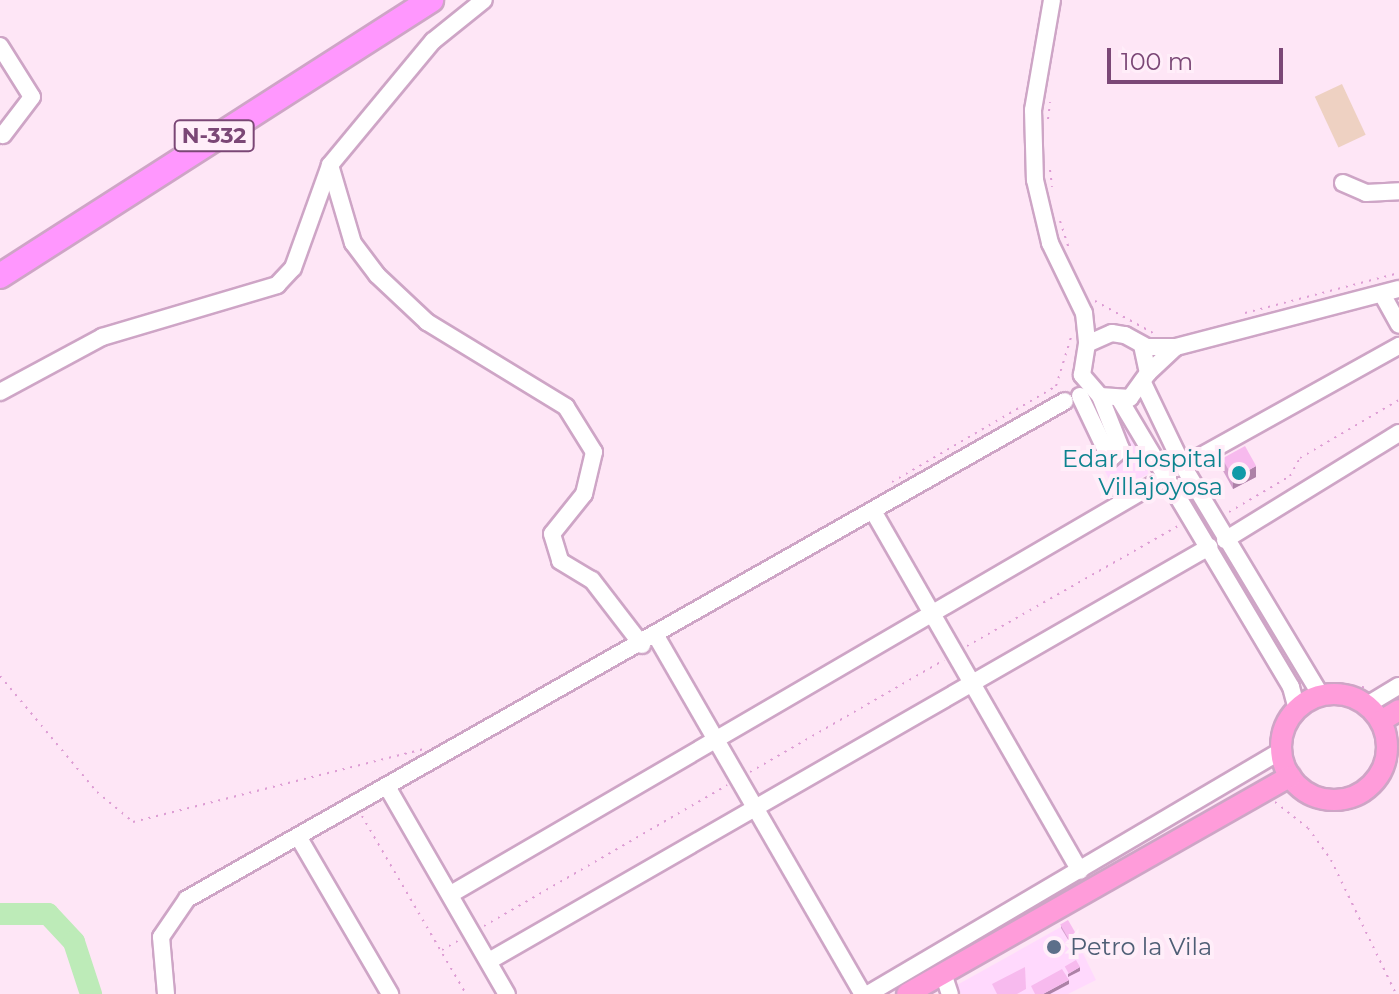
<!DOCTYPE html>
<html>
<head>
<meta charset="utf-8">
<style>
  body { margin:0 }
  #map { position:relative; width:1399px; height:994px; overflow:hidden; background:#fee6f6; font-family:Montserrat,sans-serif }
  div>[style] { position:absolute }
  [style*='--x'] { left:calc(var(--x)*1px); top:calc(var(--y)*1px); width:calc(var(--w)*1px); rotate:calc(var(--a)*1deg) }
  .commercial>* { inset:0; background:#ffd9fd }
  .green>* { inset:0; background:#eed1c2; transform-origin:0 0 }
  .river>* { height:22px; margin:-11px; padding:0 11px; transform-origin:11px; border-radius:11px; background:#bdebb8 }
  .path>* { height:2px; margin-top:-1px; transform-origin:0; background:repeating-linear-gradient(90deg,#dd9dd4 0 2px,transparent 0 8px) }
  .roads { filter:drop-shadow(2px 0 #cea5c6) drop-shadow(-2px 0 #cea5c6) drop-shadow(0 2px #cea5c6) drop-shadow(0 -2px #cea5c6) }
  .minor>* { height:16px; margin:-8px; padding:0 8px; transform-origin:8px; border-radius:8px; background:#fff }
  .major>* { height:20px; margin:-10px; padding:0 10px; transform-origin:10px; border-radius:10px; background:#ff9cda }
  .major>.ring { margin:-10px; padding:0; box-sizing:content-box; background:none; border:20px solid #ff9cda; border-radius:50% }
  .highway>* { height:24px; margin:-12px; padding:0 12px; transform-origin:12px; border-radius:12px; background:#ff97fe }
  .wall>* { inset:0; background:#d4a0cd }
  .shaded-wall>* { inset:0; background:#ad82a7 }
  .building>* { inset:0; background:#f7baee; transform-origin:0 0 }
  .dots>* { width:22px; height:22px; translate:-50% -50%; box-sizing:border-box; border:4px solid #ffeef9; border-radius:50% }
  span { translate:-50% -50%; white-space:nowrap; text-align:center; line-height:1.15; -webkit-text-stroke:8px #ffeef9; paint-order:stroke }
  .shield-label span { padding:2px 6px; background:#ffeef9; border:2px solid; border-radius:6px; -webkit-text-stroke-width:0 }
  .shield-label { font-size:22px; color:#7b4776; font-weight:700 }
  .culture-label { font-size:24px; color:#0d838f }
  .right { translate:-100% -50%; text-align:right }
  .service-label { font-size:24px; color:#4e5e75 }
  .left { translate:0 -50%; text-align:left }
  .scale { position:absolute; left:1107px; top:48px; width:176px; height:36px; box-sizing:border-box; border:4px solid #7b4776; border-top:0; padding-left:10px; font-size:24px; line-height:28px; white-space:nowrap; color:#7b4776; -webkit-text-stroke:6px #ffeef9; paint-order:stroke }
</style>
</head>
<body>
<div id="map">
  <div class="commercial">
    <div style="clip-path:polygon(1084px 404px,1126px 422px,1147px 457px,1148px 474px,1115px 491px,1074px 410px)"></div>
    <div style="clip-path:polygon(1068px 923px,1096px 980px,1068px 994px,961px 994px,957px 985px)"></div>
  </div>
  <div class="green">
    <div style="left:1342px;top:84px;width:56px;height:30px;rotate:65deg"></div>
  </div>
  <div class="river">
    <div style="--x:0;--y:914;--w:48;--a:0"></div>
    <div style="--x:48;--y:914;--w:38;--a:47"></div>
    <div style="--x:74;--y:942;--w:55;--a:71.9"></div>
  </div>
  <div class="path">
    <div style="--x:1048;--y:119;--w:17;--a:-83"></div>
    <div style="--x:1050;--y:170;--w:17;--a:83"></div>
    <div style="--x:1060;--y:221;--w:29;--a:72"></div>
    <div style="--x:1095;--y:301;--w:66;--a:28.9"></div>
    <div style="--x:1245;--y:313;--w:159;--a:-14.6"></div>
    <div style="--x:892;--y:482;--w:190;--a:-30.3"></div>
    <div style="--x:1056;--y:386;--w:54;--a:-72.9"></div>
    <div style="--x:1229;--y:512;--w:71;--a:-30.5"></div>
    <div style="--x:1290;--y:476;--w:21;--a:-61"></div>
    <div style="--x:1300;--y:458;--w:115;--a:-30.4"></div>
    <div style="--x:967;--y:646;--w:245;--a:-29.6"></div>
    <div style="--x:0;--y:676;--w:151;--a:50.1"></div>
    <div style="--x:97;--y:792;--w:47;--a:39.8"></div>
    <div style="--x:133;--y:822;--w:299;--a:-14.1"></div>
    <div style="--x:1330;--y:683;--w:38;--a:7"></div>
    <div style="--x:1271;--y:738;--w:29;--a:-68"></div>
    <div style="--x:750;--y:772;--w:224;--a:-30"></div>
    <div style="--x:1275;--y:802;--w:42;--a:38.2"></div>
    <div style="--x:1308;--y:828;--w:39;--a:54"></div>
    <div style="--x:1331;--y:860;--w:149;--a:64.1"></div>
    <div style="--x:362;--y:816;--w:206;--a:59.7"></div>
    <div style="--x:484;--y:926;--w:281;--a:-30.1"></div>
    <div style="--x:442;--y:950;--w:22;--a:-30"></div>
  </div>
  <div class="roads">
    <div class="minor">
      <div style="--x:1052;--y:0;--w:112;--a:99.8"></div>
      <div style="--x:1033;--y:110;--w:70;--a:88.4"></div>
      <div style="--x:1035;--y:180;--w:65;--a:76.6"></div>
      <div style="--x:1050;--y:243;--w:78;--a:64.1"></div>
      <div style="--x:1084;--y:313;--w:31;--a:84"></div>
      <div style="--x:0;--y:46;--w:60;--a:57.9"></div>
      <div style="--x:32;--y:97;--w:48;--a:127.3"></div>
      <div style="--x:330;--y:165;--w:81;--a:73.6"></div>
      <div style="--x:353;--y:243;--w:40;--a:53"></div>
      <div style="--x:377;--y:275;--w:69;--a:43.2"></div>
      <div style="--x:427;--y:322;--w:163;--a:31.4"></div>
      <div style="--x:566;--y:407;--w:53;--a:58.1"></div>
      <div style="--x:594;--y:452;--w:43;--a:103.4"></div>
      <div style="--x:584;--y:494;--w:51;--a:128.7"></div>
      <div style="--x:552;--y:534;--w:28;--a:73"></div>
      <div style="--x:560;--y:561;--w:37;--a:31"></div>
      <div style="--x:592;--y:580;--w:82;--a:52.4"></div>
      <div style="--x:1343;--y:183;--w:25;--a:23"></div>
      <div style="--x:1366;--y:193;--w:33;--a:-3"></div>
      <div style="--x:1382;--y:294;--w:35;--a:61"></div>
      <div style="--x:1142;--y:345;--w:29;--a:78"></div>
      <div style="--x:1148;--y:373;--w:31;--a:126"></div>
      <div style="--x:1130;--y:398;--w:30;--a:-176"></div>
      <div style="--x:1100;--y:396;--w:28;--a:-131"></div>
      <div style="--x:1082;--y:375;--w:31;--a:-81"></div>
      <div style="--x:1087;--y:344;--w:27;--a:-24"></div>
      <div style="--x:1112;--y:333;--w:13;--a:9"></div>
      <div style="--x:1125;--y:335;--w:25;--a:29"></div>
      <div style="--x:1147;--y:347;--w:29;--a:0"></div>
      <div style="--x:1176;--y:347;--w:38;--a:137"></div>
      <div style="--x:1176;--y:347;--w:230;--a:-14.6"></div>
      <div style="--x:1144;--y:385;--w:90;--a:64.3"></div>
      <div style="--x:1183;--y:466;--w:268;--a:59"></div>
      <div style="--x:0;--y:392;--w:116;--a:-28.3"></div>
      <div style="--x:102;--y:337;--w:183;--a:-16.5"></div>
      <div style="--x:277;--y:285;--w:23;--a:-47"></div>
      <div style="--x:293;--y:268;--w:109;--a:-70.2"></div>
      <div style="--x:330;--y:165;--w:161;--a:-50.3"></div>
      <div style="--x:433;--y:41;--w:65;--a:-38.8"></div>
      <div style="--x:1080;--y:396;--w:70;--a:64.5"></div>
      <div style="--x:1110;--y:459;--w:15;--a:-42"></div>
      <div style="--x:1121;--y:449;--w:57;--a:-111.6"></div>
      <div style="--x:1120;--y:400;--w:334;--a:59.2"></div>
      <div style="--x:1291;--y:687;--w:23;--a:75"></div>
      <div style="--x:1183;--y:466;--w:247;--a:-29.1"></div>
      <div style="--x:873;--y:511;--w:415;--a:60.1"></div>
      <div style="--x:1225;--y:540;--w:204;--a:-31.6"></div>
      <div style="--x:656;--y:636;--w:414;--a:60"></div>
      <div style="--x:1367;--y:705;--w:37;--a:-31"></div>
      <div style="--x:389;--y:790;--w:236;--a:60"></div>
      <div style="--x:299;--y:838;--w:181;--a:59.7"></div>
      <div style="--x:451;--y:894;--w:830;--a:-30.24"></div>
      <div style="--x:489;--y:961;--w:831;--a:-29.9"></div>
      <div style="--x:943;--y:973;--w:22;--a:72"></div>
      <div style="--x:166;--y:994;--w:57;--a:-95"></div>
      <div style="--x:161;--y:937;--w:46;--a:-55.6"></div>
      <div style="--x:187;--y:899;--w:1009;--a:-29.56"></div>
      <div style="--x:868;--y:994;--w:481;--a:-30.5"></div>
    </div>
    <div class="major">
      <div class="ring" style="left:1281px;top:694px;width:86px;height:86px"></div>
      <div style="--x:1381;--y:721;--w:21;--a:-31"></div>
      <div style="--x:907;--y:994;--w:441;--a:-29.6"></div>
    </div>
    <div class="highway">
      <div style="--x:0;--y:276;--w:512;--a:-32.63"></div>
    </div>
  </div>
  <div class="wall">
    <div style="clip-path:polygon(1222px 459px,1256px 477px,1233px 489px,1222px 469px)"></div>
    <div style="clip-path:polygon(1061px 925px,1079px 942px,1072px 946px,1061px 928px)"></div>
  </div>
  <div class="shaded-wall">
    <div style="clip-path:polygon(1256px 466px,1256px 477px,1233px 489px,1233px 479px)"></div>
    <div style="clip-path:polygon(1080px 967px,1080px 971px,1068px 977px,1068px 974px)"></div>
    <div style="clip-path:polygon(1069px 980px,1069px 984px,1050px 994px,1043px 994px)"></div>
  </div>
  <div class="building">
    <div style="left:1245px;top:446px;width:23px;height:26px;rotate:61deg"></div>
    <div style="left:1068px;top:920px;width:22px;height:9px;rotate:60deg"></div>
    <div style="left:1076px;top:960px;width:8px;height:13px;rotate:60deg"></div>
    <div style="clip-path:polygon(1025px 967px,1026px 989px,1017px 994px,997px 994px,992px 984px)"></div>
    <div style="clip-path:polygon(1062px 969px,1069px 980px,1043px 994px,1035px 994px,1031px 986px)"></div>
  </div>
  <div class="dots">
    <div style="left:1239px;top:473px;background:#0f9aa8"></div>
    <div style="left:1054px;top:947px;background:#5c6f8a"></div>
  </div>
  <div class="shield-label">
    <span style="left:214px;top:136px">N-332</span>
  </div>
  <div class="culture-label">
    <span class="right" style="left:1223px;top:473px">Edar Hospital<br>Villajoyosa</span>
  </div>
  <div class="service-label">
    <span class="left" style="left:1070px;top:947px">Petro la Vila</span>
  </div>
  <div class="scale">100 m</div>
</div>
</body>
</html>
